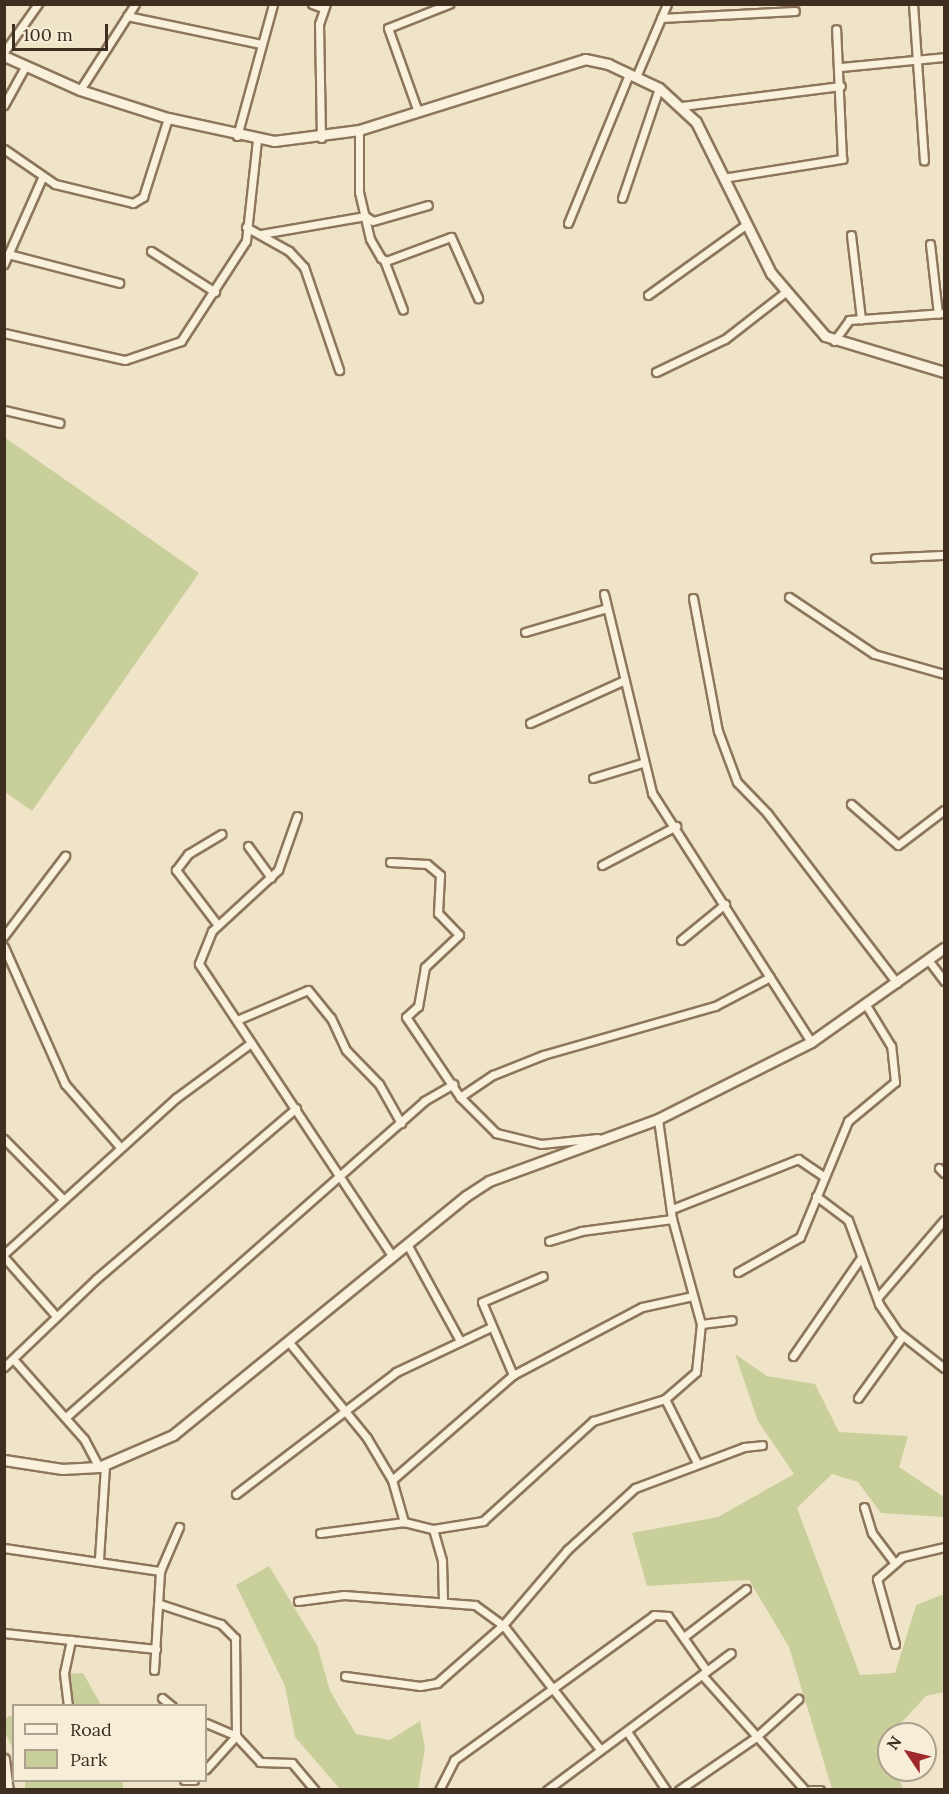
<!DOCTYPE html>
<html>
<head>
<meta charset="utf-8">
<style>
  body { margin:0 }
  #map { position:relative; width:949px; height:1794px; overflow:hidden; background:#f0e4c8; font-family:Lora,serif }
  div>[style] { position:absolute }
  [style*='--x'] { left:calc(var(--x)*1px); top:calc(var(--y)*1px); width:calc(var(--w)*1px); rotate:calc(var(--a)*1deg) }
  .green>* { inset:0; background:#c9cf9b; transform-origin:0 0 }
  .roads { filter:drop-shadow(2px 0 #8d765c) drop-shadow(-2px 0 #8d765c) drop-shadow(0 2px #8d765c) drop-shadow(0 -2px #8d765c) }
  .street>* { height:7px; margin:-3.5px; padding:0 3.5px; transform-origin:3.5px; border-radius:3.5px; background:#faf1dc }
  .secondary>* { height:9px; margin:-4.5px; padding:0 4.5px; transform-origin:4.5px; border-radius:4.5px; background:#faf1dc }
  span { translate:-50% -50%; white-space:nowrap; text-align:center; line-height:1.15; -webkit-text-stroke:4.5px #f7eed8; paint-order:stroke }
  .frame { position:absolute; inset:0; border:6px solid #3d2e20; pointer-events:none }
  .legend { position:absolute; left:12px; top:1704px; width:195px; height:78px; box-sizing:border-box; background:#f7eed8; border:2px solid #ada18e; margin:0; padding:8px 10px; list-style:none; font-size:18px; color:#3d2e20 }
  .legend li { display:flex; align-items:center; gap:12px; height:30px }
  .legend b { width:30px; border:2px solid #ada18e }
  .north { position:absolute; left:877px; top:1722px; width:60px; height:60px; box-sizing:border-box; background:#f7eed8; border:2px solid #ada18e; border-radius:50%; rotate:305deg; font-size:16px; font-weight:700; line-height:24px; text-align:center; color:#3d2e20 }
  .north::after { content:''; display:block; margin:auto; width:21px; height:27px; background:#9e2a2b; clip-path:polygon(50% 0,100% 100%,50% 72%,0 100%) }
  .scale { position:absolute; left:12px; top:24px; width:96px; height:27px; box-sizing:border-box; border:3px solid #3d2e20; border-top:0; padding-left:8px; font-size:18px; line-height:21px; white-space:nowrap; color:#3d2e20; -webkit-text-stroke:4px #f7eed8; paint-order:stroke }
</style>
</head>
<body>
<div id="map">
  <div class="green">
    <div style="clip-path:polygon(4px 437px,199px 573px,32px 811px,5px 792px)"></div>
    <div style="clip-path:polygon(735px 1354px,767px 1376px,815px 1384px,839px 1432px,908px 1436px,899px 1467px,944px 1497px,944px 1517px,881px 1513px,858px 1482px,832px 1474px,797px 1508px,860px 1675px,895px 1673px,916px 1605px,944px 1594px,944px 1692px,926px 1696px,886px 1739px,889px 1770px,896px 1770px,903px 1789px,832px 1789px,789px 1647px,749px 1580px,647px 1586px,632px 1533px,718px 1517px,794px 1474px,758px 1421px)"></div>
    <div style="clip-path:polygon(269px 1566px,317px 1645px,330px 1691px,356px 1734px,390px 1740px,420px 1721px,425px 1749px,418px 1789px,340px 1789px,295px 1737px,285px 1686px,236px 1585px)"></div>
    <div style="clip-path:polygon(83px 1673px,101px 1705px,73px 1705px,62px 1674px)"></div>
    <div style="clip-path:polygon(13px 1715px,14px 1715px,13px 1749px,4px 1730px,5px 1718px)"></div>
    <div style="left:25px;top:1781px;width:98px;height:8px"></div>
  </div>
  <div class="roads">
    <div class="street">
      <div style="--x:312;--y:4;--w:12;--a:20"></div>
      <div style="--x:913;--y:4;--w:157;--a:86"></div>
      <div style="--x:127;--y:16;--w:137;--a:11.8"></div>
      <div style="--x:661;--y:18;--w:134;--a:-3"></div>
      <div style="--x:4;--y:52;--w:59;--a:-54.7"></div>
      <div style="--x:841;--y:67;--w:103;--a:-5.5"></div>
      <div style="--x:636;--y:77;--w:79;--a:-67"></div>
      <div style="--x:80;--y:90;--w:102;--a:-57.4"></div>
      <div style="--x:4;--y:105;--w:43;--a:-61.1"></div>
      <div style="--x:682;--y:106;--w:160;--a:-7.2"></div>
      <div style="--x:417;--y:109;--w:86;--a:-109.7"></div>
      <div style="--x:388;--y:28;--w:66;--a:-21.5"></div>
      <div style="--x:359;--y:130;--w:62;--a:90"></div>
      <div style="--x:359;--y:192;--w:48;--a:76.8"></div>
      <div style="--x:370;--y:239;--w:22;--a:60"></div>
      <div style="--x:381;--y:258;--w:6;--a:31"></div>
      <div style="--x:386;--y:261;--w:69;--a:-20.3"></div>
      <div style="--x:451;--y:237;--w:67;--a:66.1"></div>
      <div style="--x:237;--y:136;--w:137;--a:-74.7"></div>
      <div style="--x:321;--y:138;--w:114;--a:-91"></div>
      <div style="--x:319;--y:24;--w:21;--a:-71"></div>
      <div style="--x:4;--y:149;--w:62;--a:34.5"></div>
      <div style="--x:55;--y:184;--w:80;--a:13.7"></div>
      <div style="--x:133;--y:203;--w:12;--a:-31"></div>
      <div style="--x:143;--y:197;--w:83;--a:-72.4"></div>
      <div style="--x:723;--y:178;--w:121;--a:-9.1"></div>
      <div style="--x:842;--y:159;--w:130;--a:-92.6"></div>
      <div style="--x:622;--y:198;--w:116;--a:-71.4"></div>
      <div style="--x:568;--y:223;--w:161;--a:-67.7"></div>
      <div style="--x:246;--y:227;--w:49;--a:29.2"></div>
      <div style="--x:289;--y:251;--w:22;--a:47"></div>
      <div style="--x:304;--y:267;--w:109;--a:71.2"></div>
      <div style="--x:261;--y:234;--w:106;--a:-9.8"></div>
      <div style="--x:365;--y:216;--w:9;--a:32"></div>
      <div style="--x:373;--y:221;--w:57;--a:-16.2"></div>
      <div style="--x:851;--y:235;--w:85;--a:83.2"></div>
      <div style="--x:930;--y:244;--w:70;--a:83.5"></div>
      <div style="--x:151;--y:251;--w:76;--a:32.6"></div>
      <div style="--x:8;--y:254;--w:115;--a:14.6"></div>
      <div style="--x:384;--y:260;--w:53;--a:69.2"></div>
      <div style="--x:4;--y:264;--w:94;--a:-66.2"></div>
      <div style="--x:648;--y:295;--w:118;--a:-35.7"></div>
      <div style="--x:4;--y:333;--w:124;--a:12.6"></div>
      <div style="--x:125;--y:360;--w:59;--a:-18.7"></div>
      <div style="--x:181;--y:341;--w:119;--a:-57"></div>
      <div style="--x:246;--y:241;--w:102;--a:-83.8"></div>
      <div style="--x:834;--y:341;--w:26;--a:-54"></div>
      <div style="--x:849;--y:320;--w:95;--a:-4.2"></div>
      <div style="--x:656;--y:372;--w:76;--a:-25.6"></div>
      <div style="--x:725;--y:339;--w:75;--a:-37.9"></div>
      <div style="--x:4;--y:410;--w:57;--a:13.1"></div>
      <div style="--x:875;--y:558;--w:69;--a:-2.5"></div>
      <div style="--x:604;--y:594;--w:205;--a:76.4"></div>
      <div style="--x:652;--y:793;--w:295;--a:57.4"></div>
      <div style="--x:789;--y:597;--w:102;--a:33.8"></div>
      <div style="--x:874;--y:654;--w:73;--a:15.9"></div>
      <div style="--x:693;--y:598;--w:135;--a:79.4"></div>
      <div style="--x:718;--y:731;--w:54;--a:69.6"></div>
      <div style="--x:737;--y:782;--w:43;--a:45.9"></div>
      <div style="--x:767;--y:813;--w:214;--a:52.6"></div>
      <div style="--x:525;--y:632;--w:85;--a:-16.3"></div>
      <div style="--x:530;--y:723;--w:104;--a:-24.4"></div>
      <div style="--x:593;--y:778;--w:51;--a:-17"></div>
      <div style="--x:851;--y:804;--w:62;--a:41.1"></div>
      <div style="--x:898;--y:845;--w:58;--a:-37.3"></div>
      <div style="--x:297;--y:816;--w:57;--a:109.4"></div>
      <div style="--x:278;--y:870;--w:90;--a:137.3"></div>
      <div style="--x:212;--y:931;--w:35;--a:112"></div>
      <div style="--x:199;--y:964;--w:350;--a:56.5"></div>
      <div style="--x:248;--y:846;--w:39;--a:54"></div>
      <div style="--x:390;--y:862;--w:37;--a:3"></div>
      <div style="--x:427;--y:864;--w:17;--a:40"></div>
      <div style="--x:440;--y:875;--w:38;--a:93"></div>
      <div style="--x:438;--y:913;--w:30;--a:46"></div>
      <div style="--x:459;--y:935;--w:47;--a:136.7"></div>
      <div style="--x:425;--y:967;--w:40;--a:100"></div>
      <div style="--x:418;--y:1006;--w:16;--a:137"></div>
      <div style="--x:406;--y:1017;--w:97;--a:56"></div>
      <div style="--x:460;--y:1097;--w:51;--a:45"></div>
      <div style="--x:496;--y:1133;--w:46;--a:13.7"></div>
      <div style="--x:541;--y:1144;--w:57;--a:-6"></div>
      <div style="--x:602;--y:865;--w:84;--a:-27.8"></div>
      <div style="--x:217;--y:924;--w:68;--a:-127.2"></div>
      <div style="--x:176;--y:870;--w:20;--a:-53"></div>
      <div style="--x:188;--y:854;--w:39;--a:-31"></div>
      <div style="--x:4;--y:936;--w:101;--a:-52.7"></div>
      <div style="--x:681;--y:940;--w:57;--a:-39.3"></div>
      <div style="--x:4;--y:947;--w:150;--a:66"></div>
      <div style="--x:65;--y:1084;--w:84;--a:48.9"></div>
      <div style="--x:929;--y:961;--w:25;--a:53"></div>
      <div style="--x:237;--y:1020;--w:77;--a:-22.9"></div>
      <div style="--x:308;--y:990;--w:36;--a:51"></div>
      <div style="--x:331;--y:1018;--w:35;--a:65"></div>
      <div style="--x:346;--y:1050;--w:47;--a:45.9"></div>
      <div style="--x:379;--y:1084;--w:45;--a:60.6"></div>
      <div style="--x:460;--y:1097;--w:40;--a:-34"></div>
      <div style="--x:493;--y:1075;--w:54;--a:-21.8"></div>
      <div style="--x:543;--y:1055;--w:179;--a:-15.9"></div>
      <div style="--x:715;--y:1006;--w:62;--a:-27.8"></div>
      <div style="--x:4;--y:1139;--w:84;--a:45.5"></div>
      <div style="--x:939;--y:1168;--w:7;--a:45"></div>
      <div style="--x:816;--y:1196;--w:40;--a:37"></div>
      <div style="--x:848;--y:1220;--w:90;--a:69.7"></div>
      <div style="--x:879;--y:1304;--w:34;--a:56"></div>
      <div style="--x:898;--y:1332;--w:58;--a:38"></div>
      <div style="--x:672;--y:1209;--w:136;--a:-21.6"></div>
      <div style="--x:798;--y:1159;--w:30;--a:34"></div>
      <div style="--x:549;--y:1241;--w:34;--a:-17"></div>
      <div style="--x:581;--y:1231;--w:92;--a:-7.5"></div>
      <div style="--x:407;--y:1244;--w:111;--a:61.3"></div>
      <div style="--x:4;--y:1254;--w:232;--a:-42.2"></div>
      <div style="--x:176;--y:1098;--w:93;--a:-36.3"></div>
      <div style="--x:4;--y:1257;--w:79;--a:48.6"></div>
      <div style="--x:738;--y:1272;--w:71;--a:-29.4"></div>
      <div style="--x:800;--y:1237;--w:126;--a:-67.5"></div>
      <div style="--x:848;--y:1121;--w:61;--a:-39.7"></div>
      <div style="--x:895;--y:1082;--w:36;--a:-96"></div>
      <div style="--x:891;--y:1046;--w:48;--a:-121.4"></div>
      <div style="--x:878;--y:1297;--w:101;--a:-49.4"></div>
      <div style="--x:701;--y:1324;--w:31;--a:-7"></div>
      <div style="--x:288;--y:1341;--w:125;--a:50.8"></div>
      <div style="--x:367;--y:1438;--w:49;--a:59.2"></div>
      <div style="--x:392;--y:1480;--w:44;--a:74.1"></div>
      <div style="--x:793;--y:1356;--w:118;--a:-55.4"></div>
      <div style="--x:14;--y:1360;--w:106;--a:48.5"></div>
      <div style="--x:84;--y:1439;--w:32;--a:62"></div>
      <div style="--x:4;--y:1367;--w:127;--a:-43.7"></div>
      <div style="--x:96;--y:1279;--w:263;--a:-40.5"></div>
      <div style="--x:513;--y:1375;--w:79;--a:-113"></div>
      <div style="--x:482;--y:1302;--w:66;--a:-23.1"></div>
      <div style="--x:858;--y:1398;--w:75;--a:-54.2"></div>
      <div style="--x:665;--y:1399;--w:72;--a:63.4"></div>
      <div style="--x:66;--y:1417;--w:478;--a:-41.4"></div>
      <div style="--x:424;--y:1101;--w:34;--a:-30"></div>
      <div style="--x:392;--y:1480;--w:160;--a:-41"></div>
      <div style="--x:513;--y:1375;--w:146;--a:-27.8"></div>
      <div style="--x:642;--y:1307;--w:52;--a:-12.2"></div>
      <div style="--x:236;--y:1494;--w:201;--a:-37.3"></div>
      <div style="--x:396;--y:1372;--w:105;--a:-25.3"></div>
      <div style="--x:864;--y:1507;--w:27;--a:73"></div>
      <div style="--x:872;--y:1533;--w:36;--a:53"></div>
      <div style="--x:433;--y:1529;--w:33;--a:74"></div>
      <div style="--x:442;--y:1561;--w:41;--a:88.6"></div>
      <div style="--x:320;--y:1533;--w:85;--a:-7.5"></div>
      <div style="--x:404;--y:1522;--w:30;--a:14"></div>
      <div style="--x:433;--y:1529;--w:51;--a:-9.1"></div>
      <div style="--x:483;--y:1521;--w:149;--a:-42.3"></div>
      <div style="--x:593;--y:1421;--w:75;--a:-17"></div>
      <div style="--x:665;--y:1399;--w:41;--a:-41.1"></div>
      <div style="--x:696;--y:1372;--w:48;--a:-84.1"></div>
      <div style="--x:701;--y:1324;--w:109;--a:-105.4"></div>
      <div style="--x:672;--y:1219;--w:101;--a:-98"></div>
      <div style="--x:4;--y:1548;--w:158;--a:8.4"></div>
      <div style="--x:99;--y:1559;--w:94;--a:-86.3"></div>
      <div style="--x:160;--y:1571;--w:48;--a:-66.6"></div>
      <div style="--x:298;--y:1601;--w:46;--a:-7.4"></div>
      <div style="--x:344;--y:1595;--w:131;--a:4.4"></div>
      <div style="--x:475;--y:1605;--w:34;--a:36"></div>
      <div style="--x:503;--y:1625;--w:157;--a:52"></div>
      <div style="--x:160;--y:1604;--w:64;--a:18.2"></div>
      <div style="--x:221;--y:1624;--w:20;--a:45"></div>
      <div style="--x:235;--y:1638;--w:98;--a:89.4"></div>
      <div style="--x:236;--y:1736;--w:45;--a:132.3"></div>
      <div style="--x:4;--y:1633;--w:153;--a:6"></div>
      <div style="--x:685;--y:1636;--w:77;--a:-37.6"></div>
      <div style="--x:895;--y:1644;--w:67;--a:-105.5"></div>
      <div style="--x:877;--y:1579;--w:33;--a:-41"></div>
      <div style="--x:902;--y:1557;--w:43;--a:-13.4"></div>
      <div style="--x:154;--y:1670;--w:99;--a:-86.5"></div>
      <div style="--x:702;--y:1675;--w:154;--a:48.2"></div>
      <div style="--x:345;--y:1676;--w:76;--a:7.6"></div>
      <div style="--x:420;--y:1686;--w:17;--a:-10"></div>
      <div style="--x:437;--y:1683;--w:88;--a:-41.3"></div>
      <div style="--x:503;--y:1625;--w:99;--a:-49.5"></div>
      <div style="--x:567;--y:1550;--w:92;--a:-42.4"></div>
      <div style="--x:635;--y:1488;--w:116;--a:-20.6"></div>
      <div style="--x:744;--y:1447;--w:18;--a:-6"></div>
      <div style="--x:162;--y:1698;--w:13;--a:39"></div>
      <div style="--x:68;--y:1706;--w:33;--a:-97"></div>
      <div style="--x:64;--y:1673;--w:34;--a:-78"></div>
      <div style="--x:206;--y:1723;--w:33;--a:23"></div>
      <div style="--x:236;--y:1736;--w:35;--a:47"></div>
      <div style="--x:260;--y:1762;--w:32;--a:2"></div>
      <div style="--x:292;--y:1763;--w:35;--a:50"></div>
      <div style="--x:628;--y:1733;--w:69;--a:56.3"></div>
      <div style="--x:184;--y:1780;--w:10;--a:0"></div>
      <div style="--x:439;--y:1790;--w:34;--a:-63"></div>
      <div style="--x:454;--y:1760;--w:247;--a:-35.9"></div>
      <div style="--x:654;--y:1615;--w:14;--a:4"></div>
      <div style="--x:668;--y:1616;--w:67;--a:54.7"></div>
      <div style="--x:547;--y:1790;--w:229;--a:-36.7"></div>
      <div style="--x:679;--y:1790;--w:93;--a:-34.5"></div>
      <div style="--x:756;--y:1737;--w:57;--a:-42.1"></div>
      <div style="--x:810;--y:1790;--w:10;--a:0"></div>
    </div>
    <div class="secondary">
      <div style="--x:4;--y:56;--w:83;--a:24.1"></div>
      <div style="--x:80;--y:90;--w:92;--a:17.7"></div>
      <div style="--x:168;--y:118;--w:108;--a:12.2"></div>
      <div style="--x:274;--y:141;--w:86;--a:-7.4"></div>
      <div style="--x:359;--y:130;--w:237;--a:-17.4"></div>
      <div style="--x:585;--y:59;--w:24;--a:12"></div>
      <div style="--x:608;--y:64;--w:56;--a:25.2"></div>
      <div style="--x:659;--y:88;--w:50;--a:42.6"></div>
      <div style="--x:696;--y:122;--w:169;--a:63.6"></div>
      <div style="--x:771;--y:273;--w:83;--a:49.4"></div>
      <div style="--x:825;--y:336;--w:124;--a:16.8"></div>
      <div style="--x:4;--y:1460;--w:59;--a:8.8"></div>
      <div style="--x:62;--y:1469;--w:37;--a:-3"></div>
      <div style="--x:99;--y:1467;--w:81;--a:-23.4"></div>
      <div style="--x:173;--y:1435;--w:378;--a:-39.2"></div>
      <div style="--x:466;--y:1196;--w:27;--a:-33"></div>
      <div style="--x:489;--y:1181;--w:180;--a:-20.1"></div>
      <div style="--x:658;--y:1119;--w:171;--a:-26.7"></div>
      <div style="--x:811;--y:1042;--w:163;--a:-35.3"></div>
      <div style="--x:4;--y:1759;--w:31;--a:83"></div>
    </div>
  </div>
  <div class="frame"></div>
  <ul class="legend">
  <li><b style="height:8px;background:#faf1dc"></b>Road</li>
  <li><b style="height:16px;background:#c9cf9b"></b>Park</li>
  </ul>
  <div class="north">N</div>
  <div class="scale">100 m</div>
</div>
</body>
</html>
